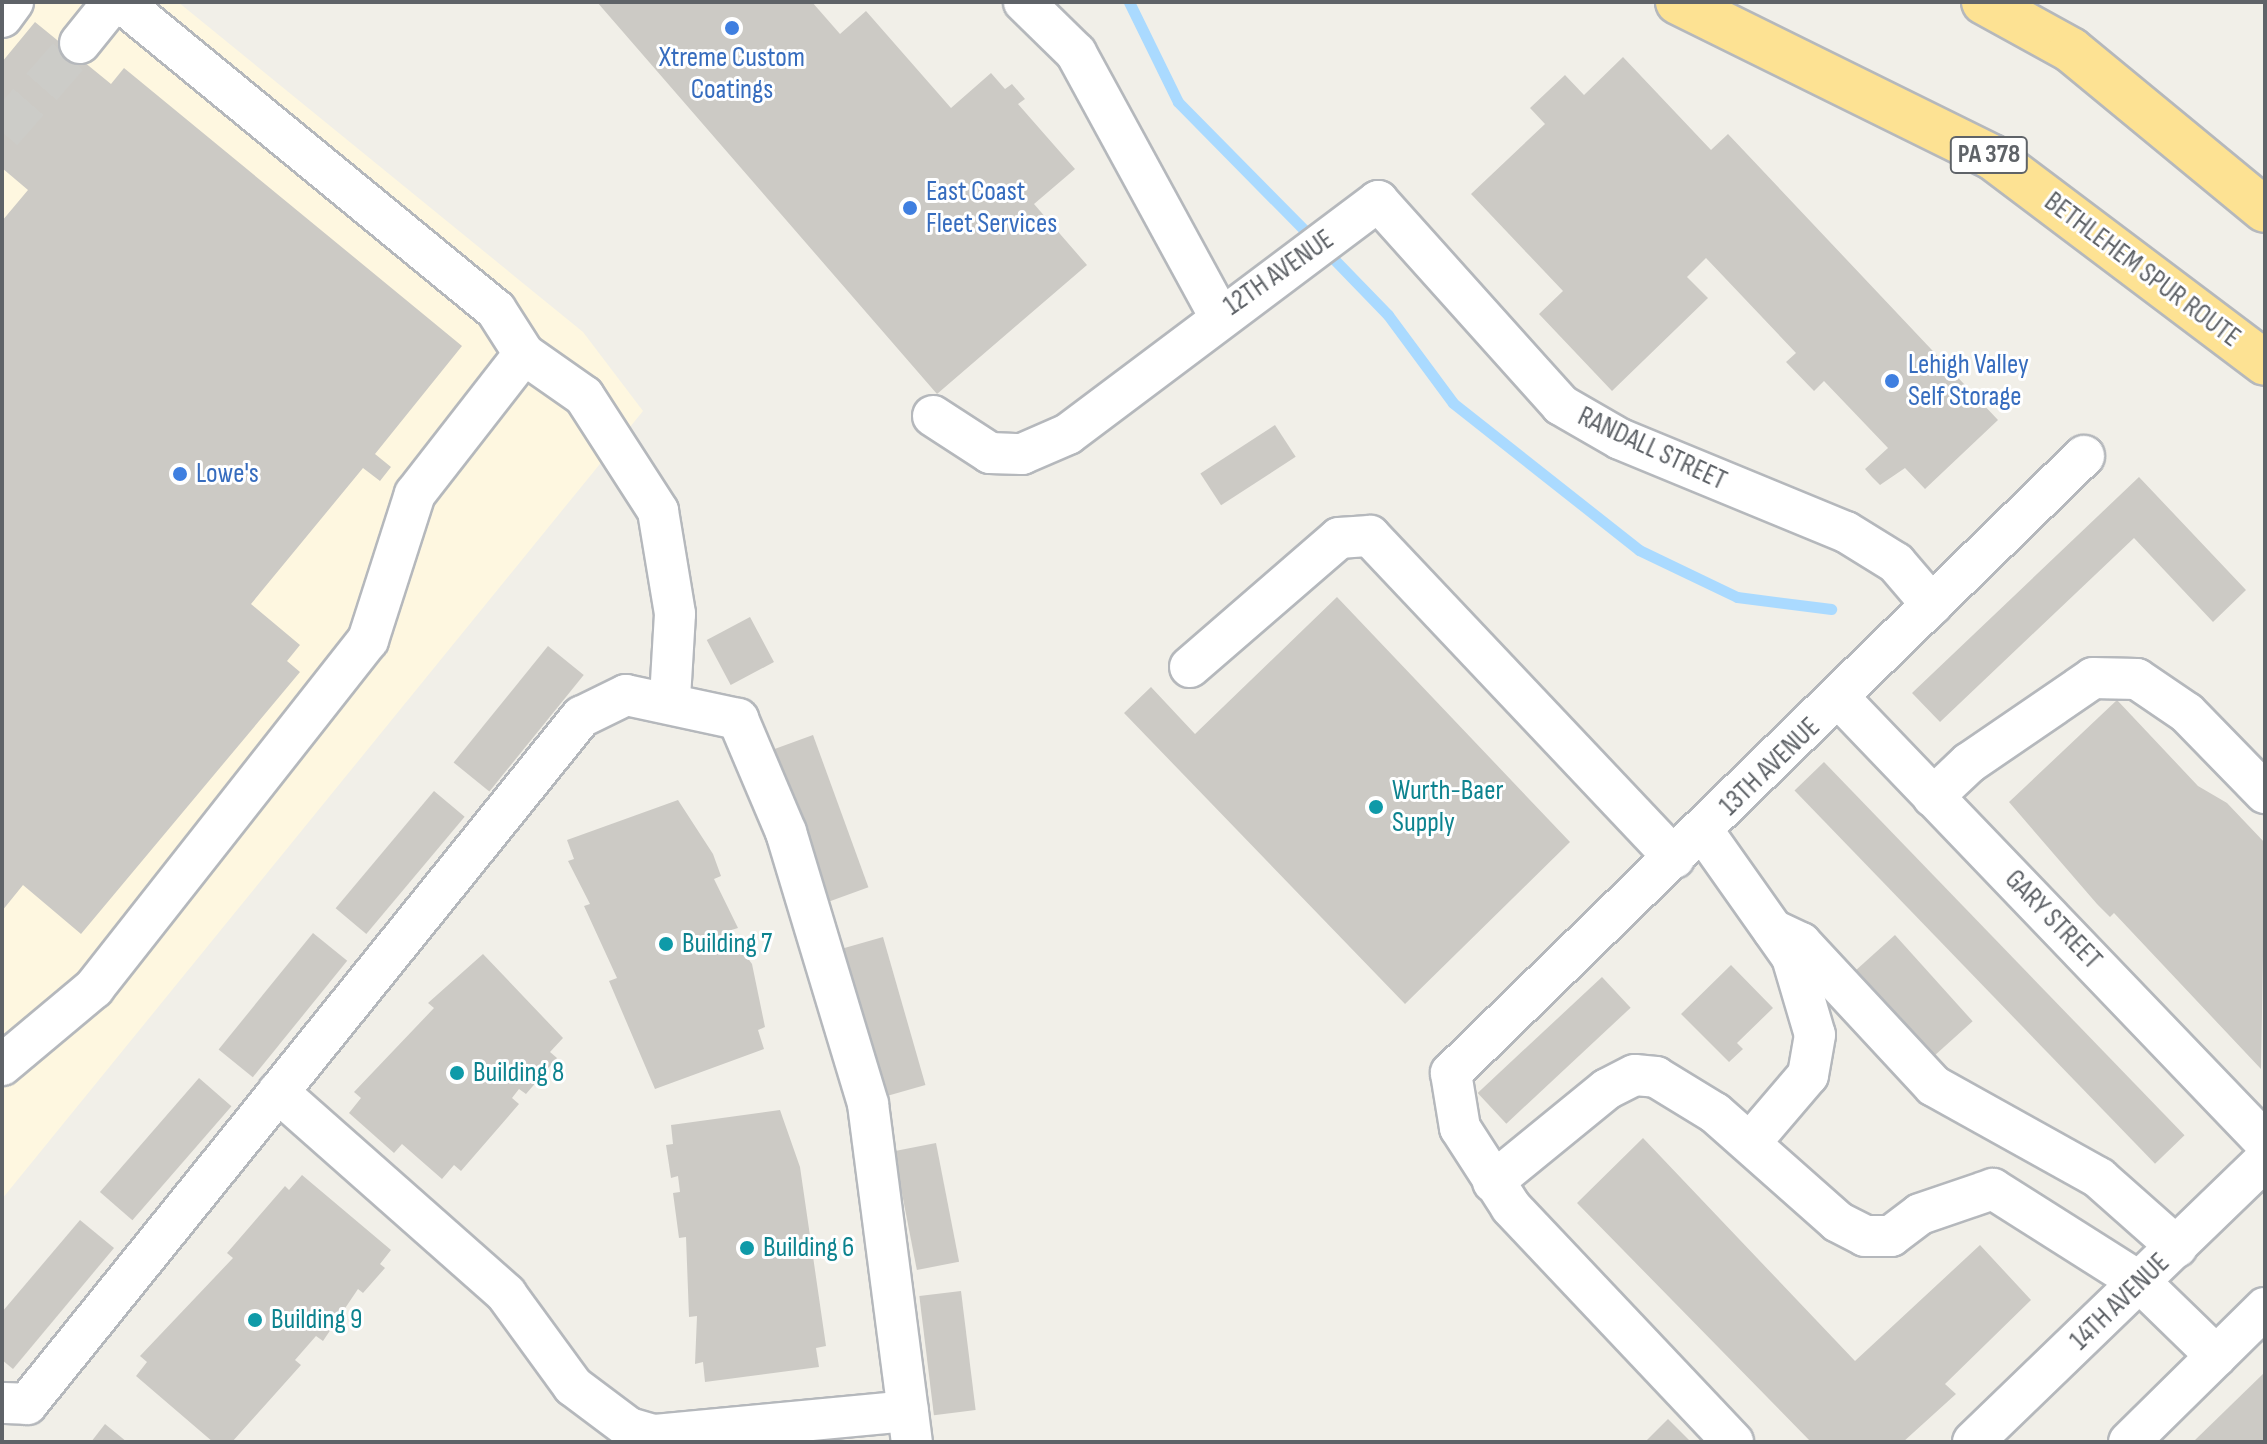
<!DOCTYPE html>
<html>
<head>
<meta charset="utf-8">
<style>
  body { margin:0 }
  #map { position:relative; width:2267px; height:1444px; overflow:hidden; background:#f1efe8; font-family:"Sofia Sans Condensed",sans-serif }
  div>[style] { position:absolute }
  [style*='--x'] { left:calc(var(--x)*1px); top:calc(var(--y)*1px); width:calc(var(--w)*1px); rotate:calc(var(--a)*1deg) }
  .commercial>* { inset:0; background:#fef7e0 }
  .stream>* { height:11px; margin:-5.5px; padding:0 5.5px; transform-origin:5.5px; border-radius:5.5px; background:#aadaff }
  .building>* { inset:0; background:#cccac5; transform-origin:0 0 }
  .minor-tunnel>* { height:40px; margin-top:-20px; transform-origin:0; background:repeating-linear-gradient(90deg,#ccccc8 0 40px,transparent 0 60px) }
  .roads { filter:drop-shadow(2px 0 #b5b8bc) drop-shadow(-2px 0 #b5b8bc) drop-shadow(0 2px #b5b8bc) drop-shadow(0 -2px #b5b8bc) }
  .minor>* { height:40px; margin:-20px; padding:0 20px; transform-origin:20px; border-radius:20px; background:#fff }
  .highway>* { height:44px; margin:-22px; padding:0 22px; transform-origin:22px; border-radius:22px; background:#fde293 }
  .dots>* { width:22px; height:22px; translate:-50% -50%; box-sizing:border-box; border:4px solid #fff; border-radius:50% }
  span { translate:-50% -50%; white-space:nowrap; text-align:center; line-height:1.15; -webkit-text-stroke:6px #fff; paint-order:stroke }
  .shield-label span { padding:2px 6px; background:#fff; border:2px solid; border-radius:6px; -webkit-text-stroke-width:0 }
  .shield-label { font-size:26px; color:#5f6368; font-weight:700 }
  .shop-label { font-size:28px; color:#366cbe }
  .left { translate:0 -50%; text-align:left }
  .street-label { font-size:28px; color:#5f6368 }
  .culture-label { font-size:28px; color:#0d838f }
  .frame { position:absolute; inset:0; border:4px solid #5f6368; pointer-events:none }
</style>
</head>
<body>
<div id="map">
  <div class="commercial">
    <div style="clip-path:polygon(2px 2px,178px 2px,583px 332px,643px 411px,2px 1199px)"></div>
  </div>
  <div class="stream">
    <div style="--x:1129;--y:2;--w:111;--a:63.9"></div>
    <div style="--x:1178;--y:102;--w:192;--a:45.4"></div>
    <div style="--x:1326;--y:251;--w:89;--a:45.9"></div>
    <div style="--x:1388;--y:315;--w:109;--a:53.5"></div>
    <div style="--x:1453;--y:403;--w:237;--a:38.3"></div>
    <div style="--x:1639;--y:550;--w:109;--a:25.6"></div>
    <div style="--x:1737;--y:597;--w:95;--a:7.3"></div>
  </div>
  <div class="building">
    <div style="clip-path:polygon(597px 2px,812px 2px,840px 34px,866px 11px,951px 108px,991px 73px,1005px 89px,1012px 84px,1025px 99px,1018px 104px,1075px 169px,1034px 204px,1087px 265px,937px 394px)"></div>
    <div style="clip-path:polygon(35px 22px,111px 84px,124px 68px,462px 346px,375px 454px,391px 467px,380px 481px,363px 468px,251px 604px,300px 645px,287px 661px,300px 672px,81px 934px,23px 885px,2px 911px,2px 221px,28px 190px,2px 168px,2px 62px)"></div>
    <div style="clip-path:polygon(1623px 57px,1711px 150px,1728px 134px,1998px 420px,1925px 489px,1905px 468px,1880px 485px,1872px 477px,1865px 469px,1888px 448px,1824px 381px,1814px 391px,1786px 362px,1796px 353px,1706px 258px,1687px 277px,1708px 298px,1612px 391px,1539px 314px,1563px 291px,1471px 194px,1545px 124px,1530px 108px,1565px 75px,1584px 95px)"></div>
    <div style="left:1275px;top:425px;width:38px;height:89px;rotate:57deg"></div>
    <div style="clip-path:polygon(2139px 477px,2246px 590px,2213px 622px,2134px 538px,1940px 722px,1912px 693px)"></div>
    <div style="clip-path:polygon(1337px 597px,1570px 842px,1405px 1004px,1124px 713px,1151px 687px,1195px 734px)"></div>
    <div style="left:750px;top:617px;width:51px;height:49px;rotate:62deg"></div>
    <div style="left:548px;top:646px;width:46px;height:150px;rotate:39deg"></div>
    <div style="clip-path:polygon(2117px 700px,2198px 786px,2227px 803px,2265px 843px,2261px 1069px,2114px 913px,2110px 917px,2097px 904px,2009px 802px)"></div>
    <div style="left:813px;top:735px;width:162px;height:46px;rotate:70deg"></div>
    <div style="left:1824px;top:762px;width:519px;height:41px;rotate:46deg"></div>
    <div style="left:434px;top:791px;width:40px;height:153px;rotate:40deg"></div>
    <div style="clip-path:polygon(678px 800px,713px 854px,721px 876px,714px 879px,738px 928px,728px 931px,752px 964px,765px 1027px,758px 1030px,764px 1049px,655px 1089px,609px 981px,617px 978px,584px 906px,590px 904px,568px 861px,574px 859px,567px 840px)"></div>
    <div style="left:313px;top:933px;width:44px;height:150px;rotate:39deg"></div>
    <div style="left:1895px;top:935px;width:116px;height:62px;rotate:48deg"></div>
    <div style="left:883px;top:937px;width:154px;height:41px;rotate:74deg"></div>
    <div style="clip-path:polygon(483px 954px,563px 1038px,550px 1052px,557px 1058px,526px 1094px,519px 1089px,512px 1098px,519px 1104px,461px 1171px,454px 1165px,442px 1179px,402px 1144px,394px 1153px,349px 1113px,361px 1098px,354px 1092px,434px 1008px,428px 1003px)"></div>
    <div style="clip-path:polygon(1731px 965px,1773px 1008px,1737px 1043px,1743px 1049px,1729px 1062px,1681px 1014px)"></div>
    <div style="left:1602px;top:977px;width:42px;height:170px;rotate:47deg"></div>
    <div style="left:199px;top:1078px;width:43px;height:151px;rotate:41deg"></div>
    <div style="clip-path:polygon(780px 1110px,800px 1167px,826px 1346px,816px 1348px,819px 1367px,705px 1382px,703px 1362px,695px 1364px,697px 1316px,689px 1317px,686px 1237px,679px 1238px,673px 1193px,680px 1192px,678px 1176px,671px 1178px,666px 1145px,673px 1144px,671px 1125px)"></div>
    <div style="clip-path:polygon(1643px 1138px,1855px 1361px,1980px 1245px,2031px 1300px,1945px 1384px,1956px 1394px,1903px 1442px,1811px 1442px,1577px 1203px)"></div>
    <div style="left:936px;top:1143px;width:121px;height:43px;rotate:79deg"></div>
    <div style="clip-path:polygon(302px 1175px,391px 1250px,380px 1264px,385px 1268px,363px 1293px,358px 1289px,323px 1341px,316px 1336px,295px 1360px,301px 1365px,232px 1442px,213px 1442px,136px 1376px,147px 1362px,140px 1356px,233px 1258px,227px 1253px,285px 1186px,289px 1190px)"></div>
    <div style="clip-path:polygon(80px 1220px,114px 1248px,13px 1369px,2px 1360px,2px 1312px)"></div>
    <div style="left:961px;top:1291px;width:120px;height:42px;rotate:83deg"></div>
    <div style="clip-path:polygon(2265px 1372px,2265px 1442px,2193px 1442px)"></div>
    <div style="clip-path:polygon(1668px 1419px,1691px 1442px,1645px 1442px)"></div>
    <div style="clip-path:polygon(105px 1424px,127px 1442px,91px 1442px)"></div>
  </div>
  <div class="minor-tunnel">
    <div style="--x:2;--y:132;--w:118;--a:-48.8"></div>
  </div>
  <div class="roads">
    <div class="minor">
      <div style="--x:121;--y:2;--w:485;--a:39.4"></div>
      <div style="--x:496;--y:310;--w:52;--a:57.5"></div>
      <div style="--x:524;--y:354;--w:73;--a:35"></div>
      <div style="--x:584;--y:396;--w:137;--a:57.2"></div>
      <div style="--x:658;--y:511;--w:104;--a:80.6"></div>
      <div style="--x:675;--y:614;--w:85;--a:93.4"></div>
      <div style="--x:1024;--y:2;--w:73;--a:44.4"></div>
      <div style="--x:1076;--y:53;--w:298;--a:61.4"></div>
      <div style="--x:2;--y:17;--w:19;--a:-54"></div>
      <div style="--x:80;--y:43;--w:53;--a:-51.2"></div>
      <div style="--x:933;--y:416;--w:68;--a:33"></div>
      <div style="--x:990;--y:453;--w:32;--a:2"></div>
      <div style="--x:1022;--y:454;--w:50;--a:-23.5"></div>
      <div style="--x:1068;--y:434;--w:388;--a:-36.9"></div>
      <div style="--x:1378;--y:201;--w:274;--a:48.1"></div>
      <div style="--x:1561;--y:405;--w:68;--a:30"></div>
      <div style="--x:1620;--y:439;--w:244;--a:22.4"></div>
      <div style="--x:1846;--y:532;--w:59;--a:31.8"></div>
      <div style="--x:1896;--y:563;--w:55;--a:49.4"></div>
      <div style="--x:1190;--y:667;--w:197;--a:-40.9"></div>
      <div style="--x:1339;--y:538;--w:31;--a:-4"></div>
      <div style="--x:1370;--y:536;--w:443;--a:46.6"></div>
      <div style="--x:1840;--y:699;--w:614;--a:46.19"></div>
      <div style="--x:1933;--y:797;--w:50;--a:-43.4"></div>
      <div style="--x:1969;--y:763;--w:150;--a:-34.4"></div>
      <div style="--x:2093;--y:678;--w:44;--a:1.3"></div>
      <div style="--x:2137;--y:679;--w:60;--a:34.2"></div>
      <div style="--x:2187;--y:713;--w:112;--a:45.7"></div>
      <div style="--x:1703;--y:831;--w:154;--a:54.8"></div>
      <div style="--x:1792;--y:957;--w:81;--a:73.6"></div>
      <div style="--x:1815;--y:1035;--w:41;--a:99.9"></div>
      <div style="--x:1808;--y:1075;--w:89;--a:130.5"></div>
      <div style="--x:1773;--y:930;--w:31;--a:25"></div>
      <div style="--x:1801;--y:943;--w:195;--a:47.1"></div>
      <div style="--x:1934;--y:1086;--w:189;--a:29.1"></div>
      <div style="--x:2099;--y:1178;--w:104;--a:41.5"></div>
      <div style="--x:2;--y:1065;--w:120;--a:-39.9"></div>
      <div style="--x:94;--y:988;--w:443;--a:-51.8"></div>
      <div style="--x:368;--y:640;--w:153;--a:-72.2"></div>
      <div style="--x:415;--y:494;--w:177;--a:-52.1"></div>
      <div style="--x:278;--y:1092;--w:305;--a:41.5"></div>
      <div style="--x:506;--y:1294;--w:114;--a:53.9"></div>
      <div style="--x:573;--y:1386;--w:70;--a:36.9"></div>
      <div style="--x:629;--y:1428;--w:26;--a:16"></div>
      <div style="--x:654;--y:1435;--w:255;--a:-5.4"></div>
      <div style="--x:1493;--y:1182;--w:147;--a:-39.2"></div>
      <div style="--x:1607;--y:1089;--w:31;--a:-27"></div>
      <div style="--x:1635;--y:1075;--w:21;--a:5"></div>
      <div style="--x:1656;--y:1077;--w:69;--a:31.4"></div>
      <div style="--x:1715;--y:1113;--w:164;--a:41.5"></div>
      <div style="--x:1838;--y:1222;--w:30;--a:27"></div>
      <div style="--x:1865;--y:1236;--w:26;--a:0"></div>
      <div style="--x:1891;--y:1236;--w:36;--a:-37"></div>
      <div style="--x:1920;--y:1214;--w:77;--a:-18.9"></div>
      <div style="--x:1993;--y:1189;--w:175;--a:32.4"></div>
      <div style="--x:2141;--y:1283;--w:105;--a:44.2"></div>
      <div style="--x:2;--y:1403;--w:25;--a:2"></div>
      <div style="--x:27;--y:1404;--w:883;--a:-51.12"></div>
      <div style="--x:581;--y:717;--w:50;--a:-26.1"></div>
      <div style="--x:626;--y:695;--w:115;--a:12.1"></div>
      <div style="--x:738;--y:719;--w:123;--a:67"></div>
      <div style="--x:786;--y:832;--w:284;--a:73.2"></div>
      <div style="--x:868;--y:1104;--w:341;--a:82.6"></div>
      <div style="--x:1733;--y:1442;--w:323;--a:-133.4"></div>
      <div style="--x:1511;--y:1207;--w:94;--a:-122.8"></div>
      <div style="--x:1460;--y:1128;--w:56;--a:-99.3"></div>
      <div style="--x:1451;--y:1073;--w:884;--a:-44.27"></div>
      <div style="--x:1973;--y:1442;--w:406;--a:-44"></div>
      <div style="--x:2129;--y:1442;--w:191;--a:-44.6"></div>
    </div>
    <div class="highway">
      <div style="--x:1678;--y:2;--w:350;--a:26.3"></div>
      <div style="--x:1992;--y:157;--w:342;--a:37"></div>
      <div style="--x:1984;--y:2;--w:99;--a:28.9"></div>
      <div style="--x:2071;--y:50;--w:251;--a:39.5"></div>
    </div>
  </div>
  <div class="dots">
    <div style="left:732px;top:28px;background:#3f7fe0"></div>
    <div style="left:910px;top:208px;background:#3f7fe0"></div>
    <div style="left:1892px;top:381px;background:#3f7fe0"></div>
    <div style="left:180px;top:474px;background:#3f7fe0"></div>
    <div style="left:1376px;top:807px;background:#0f9aa8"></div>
    <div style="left:666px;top:944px;background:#0f9aa8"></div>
    <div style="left:457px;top:1073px;background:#0f9aa8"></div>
    <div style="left:747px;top:1248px;background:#0f9aa8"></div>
    <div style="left:255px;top:1320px;background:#0f9aa8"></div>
  </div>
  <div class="shield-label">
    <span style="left:1989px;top:155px">PA 378</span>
  </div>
  <div class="shop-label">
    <span style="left:732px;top:74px">Xtreme Custom<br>Coatings</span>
    <span class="left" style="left:926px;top:208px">East Coast<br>Fleet Services</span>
    <span class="left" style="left:1908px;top:381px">Lehigh Valley<br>Self Storage</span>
    <span class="left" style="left:196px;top:474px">Lowe's</span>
  </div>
  <div class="street-label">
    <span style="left:2142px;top:270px;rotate:37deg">BETHLEHEM SPUR ROUTE</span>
    <span style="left:1279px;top:273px;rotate:-35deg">12TH AVENUE</span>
    <span style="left:1652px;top:449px;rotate:25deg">RANDALL STREET</span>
    <span style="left:1770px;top:767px;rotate:-44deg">13TH AVENUE</span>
    <span style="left:2053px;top:920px;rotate:46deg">GARY STREET</span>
    <span style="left:2120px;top:1302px;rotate:-44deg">14TH AVENUE</span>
  </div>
  <div class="culture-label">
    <span class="left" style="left:1392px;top:807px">Wurth-Baer<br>Supply</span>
    <span class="left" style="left:682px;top:944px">Building 7</span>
    <span class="left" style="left:473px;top:1073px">Building 8</span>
    <span class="left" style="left:763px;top:1248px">Building 6</span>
    <span class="left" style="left:271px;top:1320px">Building 9</span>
  </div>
  <div class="frame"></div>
</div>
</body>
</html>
